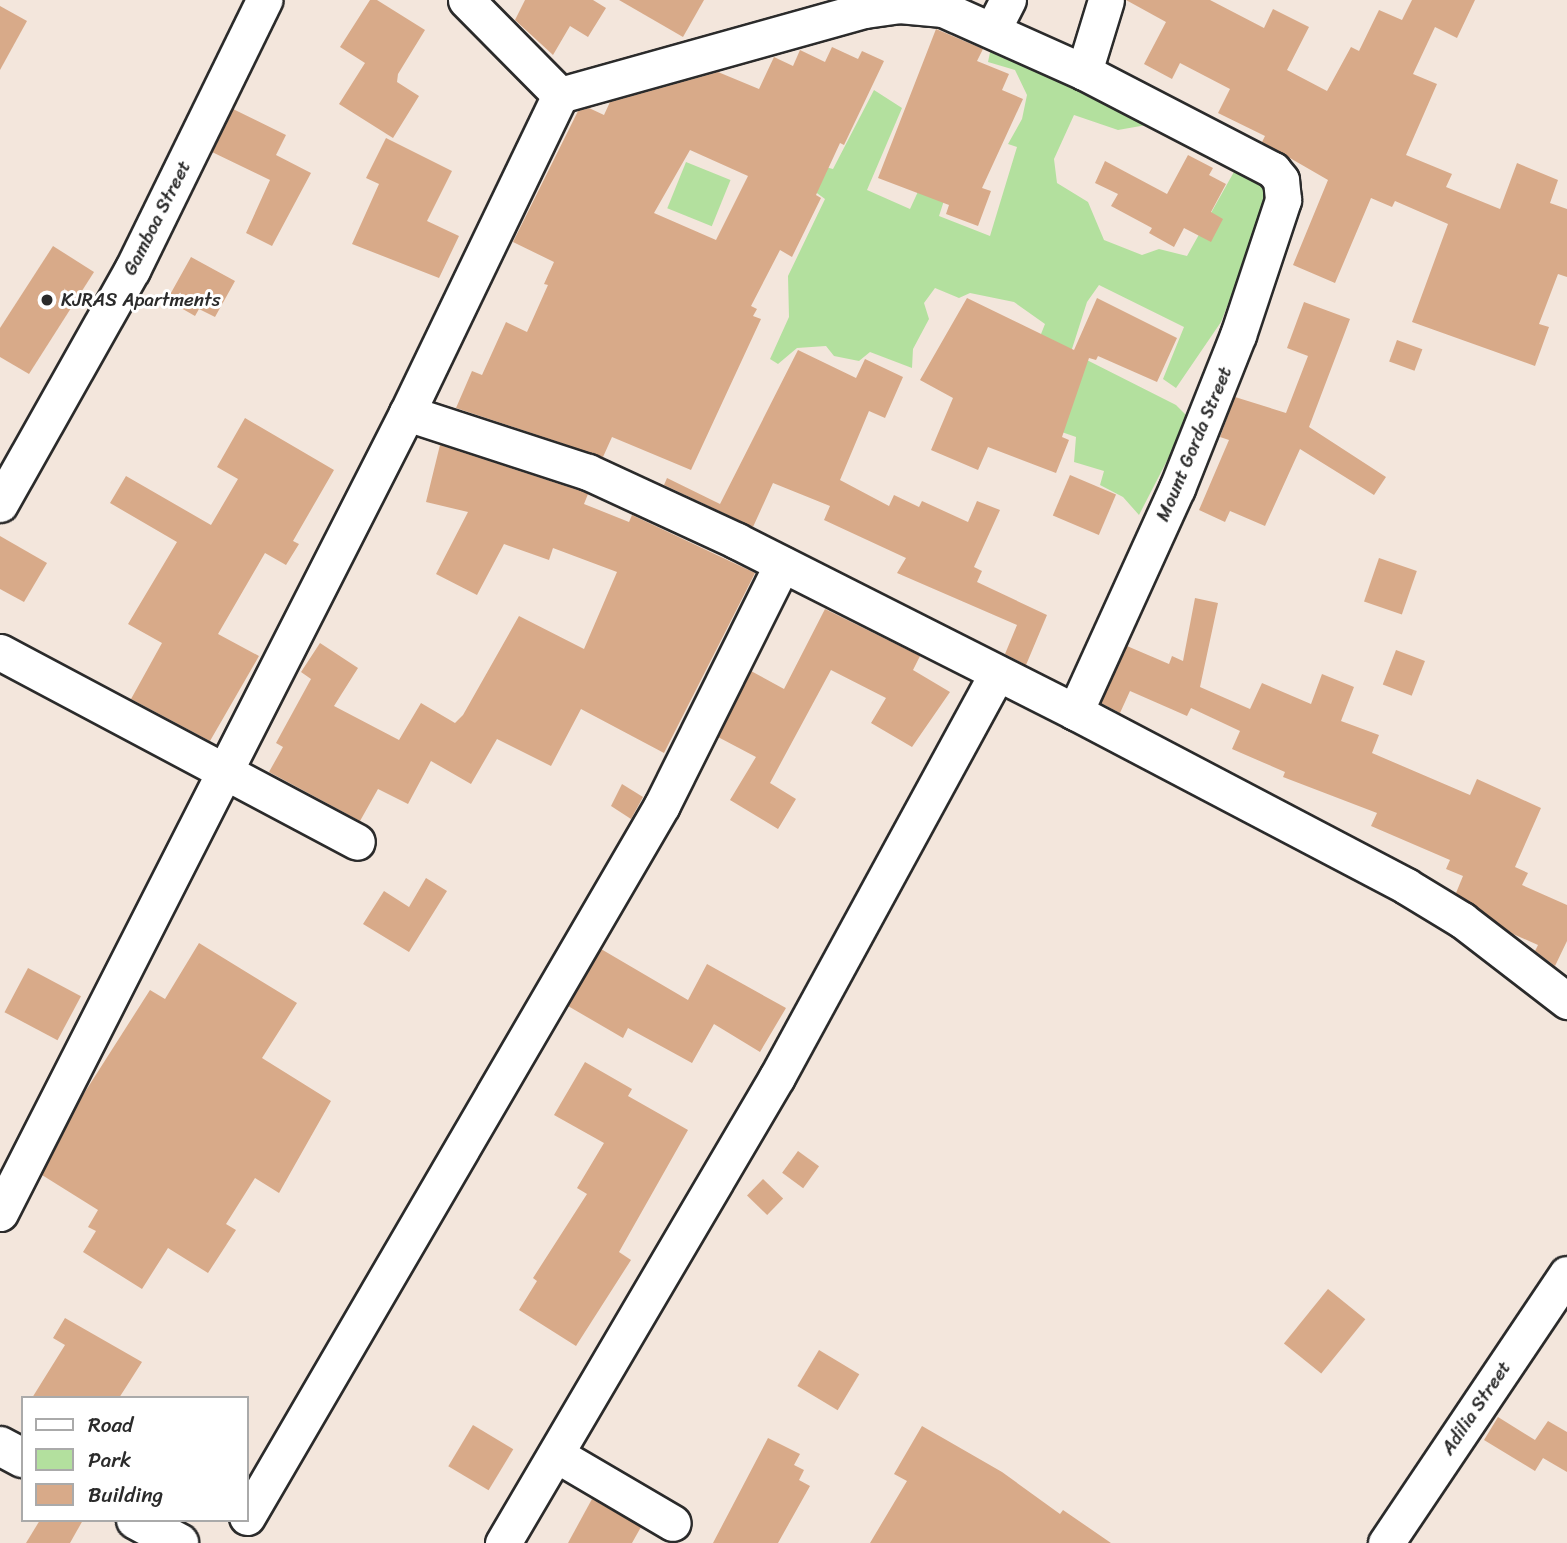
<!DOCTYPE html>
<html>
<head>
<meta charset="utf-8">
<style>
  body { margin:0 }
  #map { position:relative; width:1567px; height:1543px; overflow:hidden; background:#f3e6dc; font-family:Sriracha,sans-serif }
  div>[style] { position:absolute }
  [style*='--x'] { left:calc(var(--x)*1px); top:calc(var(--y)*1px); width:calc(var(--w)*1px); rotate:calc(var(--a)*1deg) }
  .green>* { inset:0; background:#b3e09e; transform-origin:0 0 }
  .building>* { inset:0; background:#d8aa89; transform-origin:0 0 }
  .roads { filter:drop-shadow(2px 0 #2b2b2b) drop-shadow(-2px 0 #2b2b2b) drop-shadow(0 2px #2b2b2b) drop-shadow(0 -2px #2b2b2b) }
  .minor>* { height:35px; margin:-17.5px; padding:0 17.5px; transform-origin:17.5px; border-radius:17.5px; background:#fff }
  .secondary>* { height:38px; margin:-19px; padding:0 19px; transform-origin:19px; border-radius:19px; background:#fff }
  .dots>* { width:19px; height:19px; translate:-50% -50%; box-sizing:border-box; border:4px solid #fff; border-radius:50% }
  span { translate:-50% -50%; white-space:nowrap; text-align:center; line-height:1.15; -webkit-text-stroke:6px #fff; paint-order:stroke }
  .street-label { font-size:19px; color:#2b2b2b }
  .poi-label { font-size:19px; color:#2b2b2b }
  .left { translate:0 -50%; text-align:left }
  .legend { position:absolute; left:21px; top:1396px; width:228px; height:126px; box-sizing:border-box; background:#fff; border:2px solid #aaa; margin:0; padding:9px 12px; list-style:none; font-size:21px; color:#2b2b2b }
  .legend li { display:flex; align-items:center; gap:14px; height:35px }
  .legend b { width:35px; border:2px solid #aaa }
</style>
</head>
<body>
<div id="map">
  <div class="green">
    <div style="clip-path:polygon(993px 38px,1152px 124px,1118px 130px,1074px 115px,1054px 159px,1057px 183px,1088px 202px,1104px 240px,1142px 255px,1159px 249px,1187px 256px,1235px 170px,1274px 187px,1221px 322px,1176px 388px,1163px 379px,1184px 327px,1099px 285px,1087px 302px,1071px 352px,1176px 405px,1189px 418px,1139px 515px,1123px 497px,1100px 485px,1104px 471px,1074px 462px,1076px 437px,1036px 423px,1033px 354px,1045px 324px,1014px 302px,970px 293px,959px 298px,935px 288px,924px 303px,929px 319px,913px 349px,912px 368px,870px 352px,859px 361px,834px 356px,826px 346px,797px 348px,778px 364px,770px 359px,789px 317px,788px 276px,825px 199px,802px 182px,810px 163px,833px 169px,874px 90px,902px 108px,867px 190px,910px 209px,927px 172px,950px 182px,939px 216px,990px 236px,1017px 147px,1008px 144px,1022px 119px,1027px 95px,1015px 70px,988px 62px)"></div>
    <div style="left:686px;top:162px;width:48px;height:50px;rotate:22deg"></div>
  </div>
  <div class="building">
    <div style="clip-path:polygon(370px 0,377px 0,425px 30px,398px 74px,397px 82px,419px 96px,393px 138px,339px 104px,365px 63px,340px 47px)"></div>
    <div style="clip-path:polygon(525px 0,593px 0,606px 8px,588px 37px,570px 26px,553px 55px,515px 20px)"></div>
    <div style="clip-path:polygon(619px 0,704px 0,683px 37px)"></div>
    <div style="clip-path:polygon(1126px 0,1210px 0,1264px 28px,1273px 9px,1309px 27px,1287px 70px,1327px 91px,1351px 47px,1359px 51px,1379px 10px,1402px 20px,1412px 0,1475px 0,1457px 38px,1435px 27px,1413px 74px,1437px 84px,1406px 155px,1452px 174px,1446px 187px,1500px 209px,1517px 163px,1558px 180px,1550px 203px,1567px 209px,1567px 277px,1558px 274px,1539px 324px,1549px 327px,1535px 366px,1412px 322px,1448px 224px,1395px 201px,1392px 207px,1371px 198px,1335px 283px,1293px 265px,1328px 180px,1262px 142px,1265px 136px,1218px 113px,1230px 89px,1180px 63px,1172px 79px,1144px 64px,1166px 22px)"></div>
    <div style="clip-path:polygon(0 6px,27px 21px,0 70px)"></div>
    <div style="clip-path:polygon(936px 29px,983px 49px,977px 61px,1009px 74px,1002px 90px,1023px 99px,982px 188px,991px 191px,978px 226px,946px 214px,949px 205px,878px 178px)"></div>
    <div style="clip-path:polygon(evenodd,832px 47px,858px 59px,862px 51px,884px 61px,844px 145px,840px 143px,816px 195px,821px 198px,792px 257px,780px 250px,751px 306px,757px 309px,753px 316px,761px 319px,691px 470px,612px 437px,603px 457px,456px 408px,472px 371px,482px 375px,506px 322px,527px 332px,548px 285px,544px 284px,554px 262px,513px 242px,578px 111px,589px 108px,604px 115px,610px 102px,718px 72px,759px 89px,774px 57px,793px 66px,800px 50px,825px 62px,832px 47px,690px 150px,748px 176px,716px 240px,654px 213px,690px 150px)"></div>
    <div style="clip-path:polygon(233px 109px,286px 135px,276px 155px,311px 173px,272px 246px,246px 233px,270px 180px,212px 152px)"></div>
    <div style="clip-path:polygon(386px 138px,452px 171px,427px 221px,459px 236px,439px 278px,352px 244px,379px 184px,366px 178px)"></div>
    <div style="clip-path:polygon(1188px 155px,1213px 168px,1209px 175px,1226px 184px,1211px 212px,1223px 219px,1211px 242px,1184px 228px,1174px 247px,1149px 233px,1152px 228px,1111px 206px,1118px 194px,1095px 183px,1105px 161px,1167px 194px)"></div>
    <div style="clip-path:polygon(53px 246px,94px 272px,29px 374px,0 357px,0 328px)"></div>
    <div style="clip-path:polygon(191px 257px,235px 281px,215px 317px,199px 309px,195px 316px,167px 300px)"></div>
    <div style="clip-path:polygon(967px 298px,1074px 350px,1097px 298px,1177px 338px,1157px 382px,1098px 356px,1096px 360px,1089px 358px,1062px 437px,1069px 440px,1056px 473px,988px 447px,978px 470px,931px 450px,953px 398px,920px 380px)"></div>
    <div style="clip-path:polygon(1304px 302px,1350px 319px,1309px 427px,1386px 477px,1374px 495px,1300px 449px,1265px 526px,1230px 511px,1225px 522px,1199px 510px,1229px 440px,1220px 437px,1235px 397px,1286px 413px,1308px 356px,1287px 348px)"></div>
    <div style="left:1397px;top:340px;width:27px;height:23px;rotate:20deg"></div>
    <div style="clip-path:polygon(798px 350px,856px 378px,865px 359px,903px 377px,885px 418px,869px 411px,840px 480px,889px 506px,894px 495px,919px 507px,922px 501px,968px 522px,977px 501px,1000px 510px,974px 567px,982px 571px,977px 582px,1047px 615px,1026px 665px,1005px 654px,1017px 625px,897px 573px,906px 558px,824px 520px,830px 506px,773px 483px,753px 527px,664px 485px,667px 478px,720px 504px)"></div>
    <div style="clip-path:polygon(245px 418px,334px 470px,293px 541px,299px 544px,286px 565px,265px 553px,218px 634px,259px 656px,210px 741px,131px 699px,162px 643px,128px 624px,177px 542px,110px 503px,126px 476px,211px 525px,238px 479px,217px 467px)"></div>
    <div style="clip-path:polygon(440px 445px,581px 491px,588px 494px,584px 504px,629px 522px,632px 515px,755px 573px,664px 753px,581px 709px,551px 766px,497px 739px,471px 784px,431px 761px,408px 804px,378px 789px,360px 821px,269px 772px,283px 747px,276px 743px,311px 679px,301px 672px,320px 643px,358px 668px,334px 706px,399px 740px,421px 703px,455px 723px,463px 715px,519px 616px,584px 649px,617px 572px,553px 548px,549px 560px,504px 544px,477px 595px,436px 574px,468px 512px,426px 502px)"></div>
    <div style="left:1070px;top:475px;width:50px;height:44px;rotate:23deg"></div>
    <div style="clip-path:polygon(0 536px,47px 563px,24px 602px,0 589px)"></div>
    <div style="left:1379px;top:558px;width:40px;height:46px;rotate:19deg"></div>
    <div style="clip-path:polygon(1195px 598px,1218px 603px,1200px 687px,1250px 709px,1262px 683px,1311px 704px,1322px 674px,1354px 687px,1341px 721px,1379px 735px,1372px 753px,1470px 795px,1477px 779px,1541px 808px,1515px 867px,1528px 873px,1522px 885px,1567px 905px,1567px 941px,1555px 966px,1535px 951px,1538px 945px,1513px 934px,1456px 893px,1463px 876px,1446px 869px,1450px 860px,1371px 826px,1377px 813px,1283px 777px,1285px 772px,1232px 749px,1240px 731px,1191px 708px,1187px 716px,1130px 691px,1120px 713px,1101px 703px,1127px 646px,1169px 664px,1172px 656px,1183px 661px)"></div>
    <div style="clip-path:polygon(825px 609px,920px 656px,913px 670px,950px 692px,912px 747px,871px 723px,886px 698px,831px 670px,770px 783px,796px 799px,778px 829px,730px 800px,756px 757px,718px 737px,751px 671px,784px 689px)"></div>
    <div style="left:1396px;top:650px;width:31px;height:37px;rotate:21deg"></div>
    <div style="clip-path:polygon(622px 784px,643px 797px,631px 819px,611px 806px)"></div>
    <div style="clip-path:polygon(426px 878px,447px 891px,409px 952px,363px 924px,384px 891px,409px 907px)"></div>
    <div style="clip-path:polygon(199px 943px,297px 1003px,262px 1058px,331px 1101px,279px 1193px,255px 1178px,226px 1224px,236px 1230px,208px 1273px,168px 1248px,142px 1289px,83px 1252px,96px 1231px,88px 1227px,98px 1210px,42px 1175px,83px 1095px,150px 990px,165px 999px)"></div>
    <div style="clip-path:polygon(601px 949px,688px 1000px,707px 964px,786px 1008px,760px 1052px,714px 1024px,692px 1063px,628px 1028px,623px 1038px,568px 1006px)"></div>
    <div style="left:28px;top:968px;width:60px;height:50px;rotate:28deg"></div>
    <div style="clip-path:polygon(585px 1062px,632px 1089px,628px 1096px,688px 1130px,619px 1252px,631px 1260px,576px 1346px,519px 1310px,537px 1281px,533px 1278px,587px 1194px,577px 1188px,604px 1143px,554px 1115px)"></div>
    <div style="left:798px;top:1151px;width:26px;height:27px;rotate:36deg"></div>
    <div style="left:763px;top:1179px;width:28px;height:23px;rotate:44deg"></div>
    <div style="left:1328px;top:1289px;width:48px;height:70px;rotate:39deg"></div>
    <div style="clip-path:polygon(65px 1318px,142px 1362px,119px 1398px,32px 1398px,65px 1345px,53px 1338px)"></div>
    <div style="left:819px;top:1350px;width:47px;height:42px;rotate:31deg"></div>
    <div style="clip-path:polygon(1498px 1417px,1535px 1440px,1548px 1421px,1567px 1432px,1567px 1472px,1543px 1458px,1535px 1471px,1484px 1440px)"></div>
    <div style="left:473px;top:1425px;width:47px;height:48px;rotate:31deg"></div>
    <div style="clip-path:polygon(922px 1426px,1002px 1472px,1060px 1514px,1063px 1510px,1111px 1543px,870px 1543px,907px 1481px,894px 1474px)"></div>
    <div style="clip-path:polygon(768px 1438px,800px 1454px,794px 1465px,804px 1470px,799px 1480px,810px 1486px,778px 1543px,713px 1543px)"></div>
    <div style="clip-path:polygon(592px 1499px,641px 1527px,632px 1543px,568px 1543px)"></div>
    <div style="clip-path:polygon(40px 1520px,83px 1520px,70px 1543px,26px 1543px)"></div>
  </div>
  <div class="roads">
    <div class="minor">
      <div style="--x:466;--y:0;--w:134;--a:45.3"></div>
      <div style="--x:560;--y:95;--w:317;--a:-15.6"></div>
      <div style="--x:865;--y:10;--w:34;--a:-8"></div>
      <div style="--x:899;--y:5;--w:44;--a:5.2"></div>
      <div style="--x:943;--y:9;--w:154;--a:24.1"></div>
      <div style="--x:1084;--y:72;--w:213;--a:27.4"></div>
      <div style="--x:1273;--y:170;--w:13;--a:51"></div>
      <div style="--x:1281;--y:180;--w:20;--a:84"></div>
      <div style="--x:1283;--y:200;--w:142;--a:108.4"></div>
      <div style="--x:1238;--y:335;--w:165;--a:111.7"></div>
      <div style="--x:1177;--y:488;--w:246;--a:114.5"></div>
      <div style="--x:993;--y:29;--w:33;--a:-63"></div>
      <div style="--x:1084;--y:72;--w:75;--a:-73"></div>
      <div style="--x:407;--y:413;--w:190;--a:18.1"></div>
      <div style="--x:588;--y:472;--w:164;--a:24.8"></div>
      <div style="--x:737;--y:541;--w:379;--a:26.8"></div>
      <div style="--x:1075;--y:712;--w:374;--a:27.7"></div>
      <div style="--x:1406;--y:886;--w:66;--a:31.3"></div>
      <div style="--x:1462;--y:920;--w:133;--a:37.6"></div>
      <div style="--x:0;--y:504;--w:269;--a:-60.6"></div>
      <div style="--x:132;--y:270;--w:301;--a:-63.9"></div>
      <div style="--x:0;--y:652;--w:404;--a:28"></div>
      <div style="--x:0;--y:1213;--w:898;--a:-63.04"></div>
      <div style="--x:407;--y:413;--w:353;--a:-64.3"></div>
      <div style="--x:557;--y:1455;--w:134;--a:30.4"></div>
      <div style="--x:247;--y:1517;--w:824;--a:-59.76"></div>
      <div style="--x:662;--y:805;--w:269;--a:-63.5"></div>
      <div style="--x:503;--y:1543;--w:541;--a:-59.55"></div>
      <div style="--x:777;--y:1077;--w:460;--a:-61.4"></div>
      <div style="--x:1386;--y:1543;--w:324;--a:-56.1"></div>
    </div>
    <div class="secondary">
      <div style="--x:0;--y:1446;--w:26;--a:28"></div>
      <div style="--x:136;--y:1520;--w:49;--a:28.1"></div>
    </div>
  </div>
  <div class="dots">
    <div style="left:47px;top:300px;background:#2b2b2b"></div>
  </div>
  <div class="street-label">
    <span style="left:157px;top:218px;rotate:-63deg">Gamboa Street</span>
    <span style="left:1194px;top:444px;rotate:-67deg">Mount Gorda Street</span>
    <span style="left:1476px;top:1408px;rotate:-56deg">Adilia Street</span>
  </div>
  <div class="poi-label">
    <span class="left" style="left:61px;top:300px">KJRAS Apartments</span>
  </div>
  <ul class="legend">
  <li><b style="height:9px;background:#fff"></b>Road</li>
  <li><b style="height:19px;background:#b3e09e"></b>Park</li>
  <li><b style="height:19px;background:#d8aa89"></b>Building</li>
  </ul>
</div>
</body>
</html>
